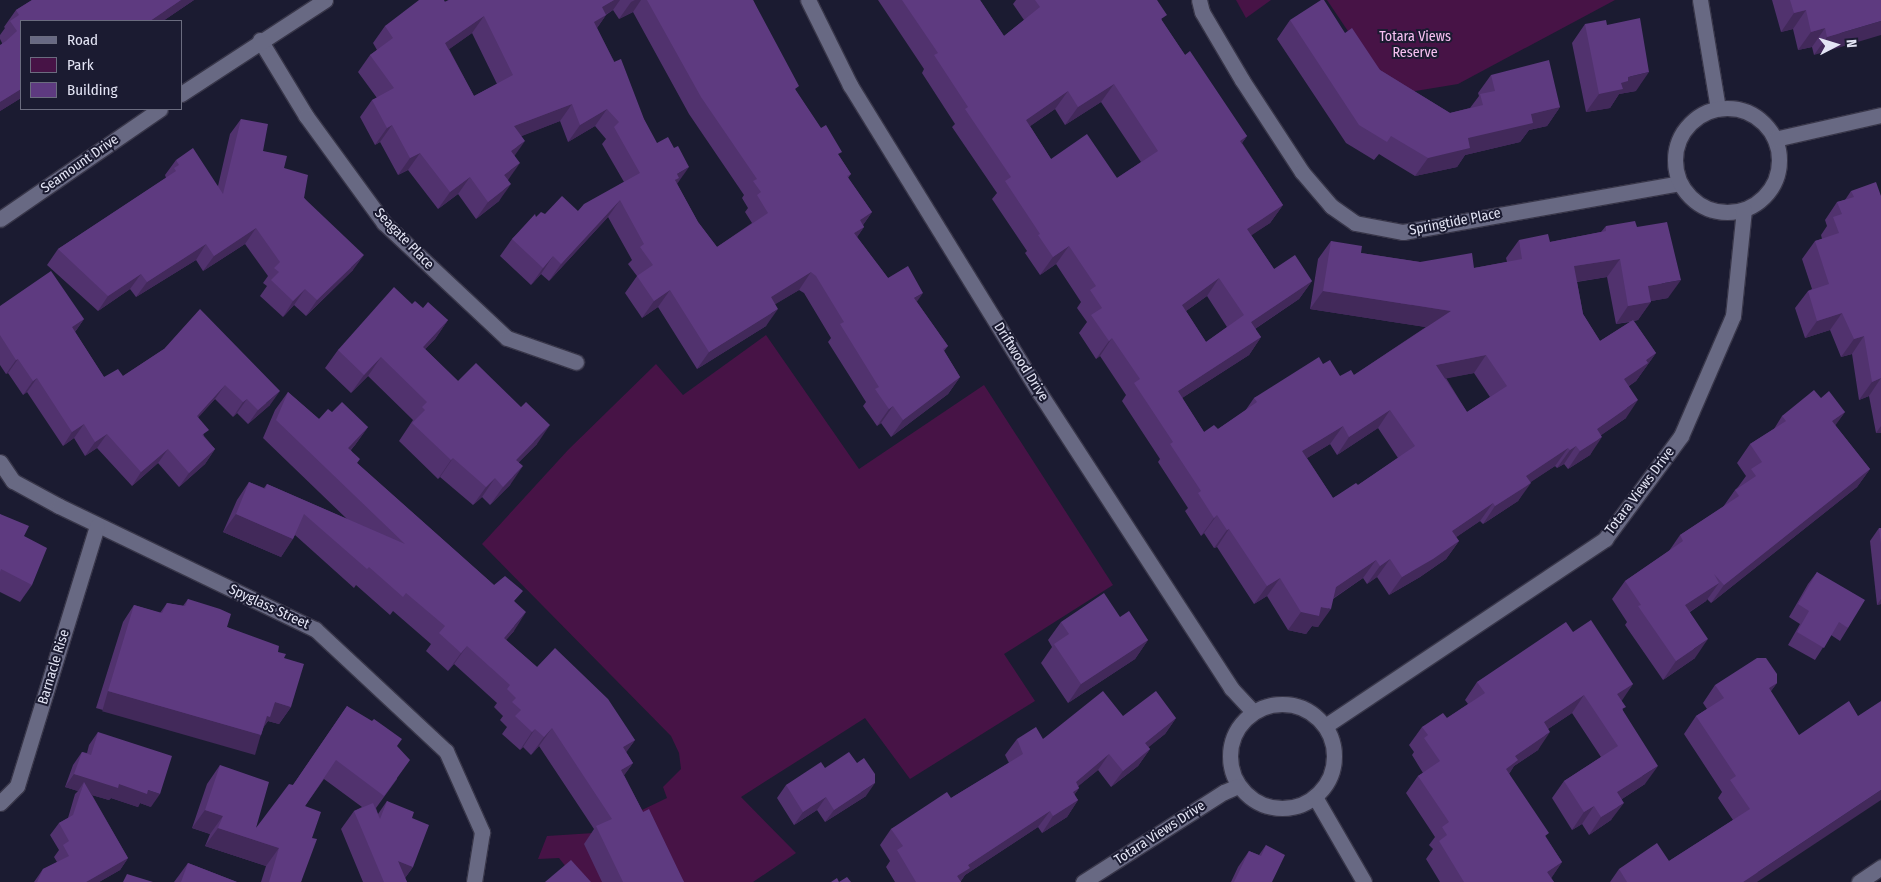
<!DOCTYPE html>
<html>
<head>
<meta charset="utf-8">
<style>
  body { margin:0 }
  #map { position:relative; width:1881px; height:882px; overflow:hidden; background:#1b1b31; font-family:"Fira Sans Condensed",sans-serif }
  div>[style] { position:absolute }
  [style*='--x'] { left:calc(var(--x)*1px); top:calc(var(--y)*1px); width:calc(var(--w)*1px); rotate:calc(var(--a)*1deg) }
  .green>* { inset:0; background:#471346 }
  .roads { filter:drop-shadow(1px 0 #383649) drop-shadow(-1px 0 #383649) drop-shadow(0 1px #383649) drop-shadow(0 -1px #383649) }
  .street>* { height:15px; margin:-7.5px; padding:0 7.5px; transform-origin:7.5px; border-radius:7.5px; background:#686983 }
  .street>.ring { margin:-7.5px; padding:0; box-sizing:content-box; background:none; border:15px solid #686983; border-radius:50% }
  .wall>* { inset:0; background:#51326e }
  .shaded-wall>* { inset:0; background:#42295a; transform-origin:0 0 }
  .building>* { inset:0; background:#5e3a80 }
  span { translate:-50% -50%; white-space:nowrap; text-align:center; line-height:1.15; -webkit-text-stroke:4px #1b1b31; paint-order:stroke }
  .park-label { font-size:14px; color:#f7c1f2 }
  .street-label { font-size:14px; color:#e4e5f5 }
  .legend { position:absolute; left:20px; top:20px; width:162px; height:90px; box-sizing:border-box; background:#1b1b31; border:1px solid #6b6c7f; margin:0; padding:6px 9px; list-style:none; font-size:15px; color:#e4e5f5 }
  .legend li { display:flex; align-items:center; gap:10px; height:25px }
  .legend b { width:25px; border:1px solid #6b6c7f }
  .north { position:absolute; left:1811px; top:20px; width:50px; height:50px; -webkit-text-stroke:4px #1b1b31; paint-order:stroke; rotate:85deg; font-size:14px; font-weight:700; line-height:20px; text-align:center; color:#e4e5f5 }
  .north::after { content:''; display:block; margin:auto; width:18px; height:22px; background:#e4e5f5; clip-path:polygon(50% 0,100% 100%,50% 72%,0 100%) }
</style>
</head>
<body>
<div id="map">
  <div class="green">
    <div style="clip-path:polygon(1236px 0,1271px 0,1246px 18px)"></div>
    <div style="clip-path:polygon(1327px 0,1615px 0,1458px 84px,1391px 95px)"></div>
    <div style="clip-path:polygon(766px 335px,859px 469px,984px 385px,1113px 585px,1004px 654px,1035px 701px,910px 779px,865px 718px,741px 797px,796px 853px,753px 882px,578px 882px,559px 858px,538px 859px,547px 836px,594px 833px,667px 798px,663px 787px,681px 769px,679px 753px,671px 736px,482px 544px,568px 450px,656px 364px,683px 395px)"></div>
  </div>
  <div class="roads">
    <div class="street">
      <div style="--x:808;--y:0;--w:95;--a:63.7"></div>
      <div style="--x:850;--y:85;--w:361;--a:58.4"></div>
      <div style="--x:1039;--y:392;--w:353;--a:57"></div>
      <div style="--x:1231;--y:688;--w:33;--a:47"></div>
      <div style="--x:1199;--y:0;--w:12;--a:76"></div>
      <div style="--x:1202;--y:12;--w:79;--a:59.5"></div>
      <div style="--x:1242;--y:80;--w:110;--a:56.9"></div>
      <div style="--x:1302;--y:172;--w:45;--a:49.5"></div>
      <div style="--x:1331;--y:206;--w:29;--a:35"></div>
      <div style="--x:1355;--y:223;--w:49;--a:10.6"></div>
      <div style="--x:1403;--y:232;--w:281;--a:-10"></div>
      <div style="--x:1700;--y:0;--w:110;--a:80.6"></div>
      <div style="--x:260;--y:40;--w:89;--a:58.8"></div>
      <div style="--x:306;--y:116;--w:132;--a:53.9"></div>
      <div style="--x:384;--y:223;--w:168;--a:43.1"></div>
      <div style="--x:507;--y:338;--w:73;--a:19.2"></div>
      <div style="--x:181;--y:94;--w:172;--a:-33.1"></div>
      <div class="ring" style="left:1675px;top:108px;width:89px;height:89px"></div>
      <div style="--x:1775;--y:139;--w:109;--a:-12.8"></div>
      <div style="--x:0;--y:219;--w:194;--a:-34.5"></div>
      <div style="--x:0;--y:462;--w:23;--a:56"></div>
      <div style="--x:13;--y:481;--w:52;--a:28.5"></div>
      <div style="--x:59;--y:506;--w:284;--a:25.7"></div>
      <div style="--x:315;--y:629;--w:179;--a:43"></div>
      <div style="--x:446;--y:751;--w:89;--a:66"></div>
      <div style="--x:482;--y:832;--w:51;--a:99.1"></div>
      <div class="ring" style="left:1230px;top:704px;width:89px;height:89px"></div>
      <div style="--x:1325;--y:726;--w:337;--a:-33.7"></div>
      <div style="--x:1605;--y:539;--w:128;--a:-53.6"></div>
      <div style="--x:1681;--y:436;--w:131;--a:-66.6"></div>
      <div style="--x:1733;--y:316;--w:107;--a:-84.1"></div>
      <div style="--x:1315;--y:797;--w:98;--a:60"></div>
      <div style="--x:0;--y:803;--w:24;--a:-45"></div>
      <div style="--x:17;--y:786;--w:272;--a:-72.9"></div>
      <div style="--x:1083;--y:882;--w:167;--a:-32.6"></div>
      <div style="--x:1224;--y:792;--w:15;--a:-23"></div>
      <div style="--x:1859;--y:882;--w:27;--a:-34"></div>
    </div>
  </div>
  <div class="wall">
    <div style="clip-path:polygon(32px 0,194px 0,163px 21px,21px 21px,21px 98px,0 111px,2px 43px,0 39px,0 35px,5px 28px,4px 27px,16px 10px)"></div>
    <div style="clip-path:polygon(evenodd,449px 0,753px 0,796px 91px,851px 174px,848px 178px,872px 212px,863px 225px,864px 227px,857px 237px,888px 278px,917px 302px,948px 346px,944px 351px,960px 377px,948px 394px,891px 437px,881px 423px,877px 426px,863px 406px,866px 402px,828px 342px,831px 338px,804px 293px,799px 290px,775px 304px,766px 326px,697px 369px,658px 307px,642px 318px,625px 293px,637px 276px,628px 264px,632px 260px,608px 217px,549px 281px,541px 274px,531px 285px,500px 256px,512px 239px,536px 217px,545px 214px,578px 211px,624px 182px,602px 144px,606px 139px,595px 126px,568px 142px,560px 121px,521px 136px,514px 156px,508px 180px,499px 201px,476px 219px,458px 194px,438px 209px,408px 170px,398px 175px,380px 142px,375px 145px,360px 117px,372px 100px,377px 98px,358px 72px,370px 55px,377px 50px,373px 43px,385px 26px,449px 0,613px 10px,619px 19px,633px 12px,689px 114px,744px 195px,742px 198px,748px 208px,745px 212px,752px 223px,717px 247px,698px 222px,677px 184px,597px 28px,606px 15px,613px 10px,449px 0,472px 33px,497px 84px,474px 96px,449px 49px,472px 33px)"></div>
    <div style="clip-path:polygon(evenodd,878px 0,980px 0,1004px 36px,1024px 20px,1013px 4px,1016px 0,1157px 0,1162px 21px,1185px 55px,1247px 136px,1242px 143px,1283px 205px,1270px 223px,1251px 235px,1274px 269px,1312px 281px,1299px 299px,1255px 329px,1261px 337px,1249px 355px,1182px 398px,1204px 432px,1218px 429px,1245px 411px,1254px 398px,1323px 364px,1340px 376px,1354px 375px,1426px 327px,1310px 309px,1318px 259px,1331px 241px,1361px 253px,1420px 262px,1474px 268px,1507px 262px,1506px 258px,1519px 240px,1550px 242px,1601px 232px,1606px 226px,1637px 227px,1668px 298px,1651px 301px,1638px 320px,1634px 321px,1656px 353px,1636px 381px,1629px 386px,1626px 418px,1601px 435px,1590px 455px,1568px 469px,1564px 464px,1557px 468px,1555px 466px,1530px 482px,1518px 501px,1483px 524px,1480px 521px,1456px 537px,1459px 541px,1446px 559px,1420px 577px,1389px 595px,1377px 577px,1367px 584px,1363px 578px,1333px 599px,1318px 627px,1312px 626px,1306px 634px,1288px 630px,1267px 596px,1254px 604px,1217px 547px,1214px 548px,1204px 533px,1201px 536px,1185px 511px,1188px 508px,1158px 462px,1160px 459px,1122px 401px,1126px 395px,1100px 356px,1096px 359px,1079px 333px,1087px 322px,1077px 308px,1081px 302px,1056px 264px,1040px 275px,1025px 253px,1027px 251px,992px 199px,997px 193px,952px 127px,955px 124px,922px 73px,924px 69px,878px 0,1101px 102px,1141px 162px,1117px 178px,1051px 159px,1030px 126px,1055px 109px,1065px 125px,1101px 102px,878px 0,1607px 277px,1616px 324px,1630px 322px,1600px 341px,1583px 314px,1577px 282px,1607px 277px,878px 0,1207px 296px,1227px 327px,1206px 342px,1186px 311px,1207px 296px,878px 0,1474px 373px,1490px 397px,1467px 412px,1446px 378px,1474px 373px,878px 0,1378px 428px,1398px 458px,1358px 485px,1333px 498px,1307px 458px,1330px 444px,1337px 455px,1378px 428px)"></div>
    <div style="clip-path:polygon(1772px 0,1881px 0,1814px 55px,1812px 47px,1798px 50px,1793px 29px,1781px 32px)"></div>
    <div style="clip-path:polygon(1290px 20px,1345px 33px,1380px 70px,1450px 113px,1470px 108px,1479px 96px,1478px 93px,1491px 75px,1560px 107px,1547px 126px,1529px 130px,1520px 142px,1465px 155px,1457px 167px,1415px 176px,1379px 154px,1374px 160px,1346px 143px,1277px 39px)"></div>
    <div style="clip-path:polygon(1585px 24px,1607px 25px,1636px 91px,1619px 94px,1610px 108px,1586px 112px,1572px 43px)"></div>
    <div style="clip-path:polygon(241px 119px,263px 151px,284px 168px,353px 270px,306px 316px,294px 305px,283px 317px,260px 296px,267px 286px,263px 283px,268px 276px,245px 244px,203px 271px,196px 260px,136px 297px,130px 289px,98px 311px,47px 265px,58px 249px,166px 178px,165px 175px,176px 160px,218px 186px,230px 134px)"></div>
    <div style="clip-path:polygon(1851px 191px,1881px 196px,1881px 433px,1876px 433px,1869px 396px,1859px 400px,1852px 354px,1841px 357px,1830px 330px,1805px 338px,1795px 308px,1808px 291px,1812px 289px,1802px 259px,1815px 241px,1822px 239px,1821px 235px,1827px 226px,1825px 220px,1837px 202px,1845px 200px)"></div>
    <div style="clip-path:polygon(412px 304px,448px 320px,435px 339px,425px 349px,458px 381px,537px 444px,519px 462px,510px 485px,490px 505px,482px 497px,473px 505px,440px 477px,438px 479px,399px 441px,413px 420px,368px 376px,351px 393px,325px 368px,338px 350px)"></div>
    <div style="clip-path:polygon(0 306px,84px 319px,75px 332px,104px 377px,123px 376px,164px 349px,270px 405px,248px 424px,237px 413px,233px 417px,215px 399px,198px 417px,204px 436px,215px 449px,205px 464px,179px 487px,158px 463px,132px 486px,97px 448px,85px 456px,74px 438px,63px 446px,27px 392px,23px 395px,8px 373px,6px 374px,0 365px)"></div>
    <div style="clip-path:polygon(288px 392px,319px 419px,332px 412px,368px 427px,355px 445px,351px 450px,357px 463px,494px 585px,515px 602px,514px 631px,506px 640px,537px 667px,635px 740px,626px 752px,633px 763px,624px 775px,643px 812px,684px 882px,602px 882px,584px 844px,594px 829px,539px 746px,531px 755px,523px 747px,520px 750px,502px 734px,507px 727px,500px 720px,503px 716px,494px 707px,497px 703px,454px 664px,448px 671px,426px 651px,431px 644px,393px 611px,390px 615px,356px 585px,354px 588px,295px 535px,281px 557px,223px 532px,237px 500px,249px 482px,264px 488px,267px 484px,347px 519px,263px 438px,275px 410px)"></div>
    <div style="clip-path:polygon(1821px 398px,1845px 412px,1835px 425px,1870px 469px,1857px 487px,1711px 603px,1707px 599px,1706px 601px,1690px 612px,1695px 658px,1663px 680px,1625px 625px,1627px 622px,1612px 599px,1625px 581px,1669px 551px,1680px 535px,1723px 507px,1735px 490px,1738px 487px,1746px 476px,1737px 463px,1750px 444px,1774px 429px,1782px 416px)"></div>
    <div style="clip-path:polygon(0 514px,24px 536px,32px 585px,20px 602px,0 592px)"></div>
    <div style="clip-path:polygon(1879px 528px,1881px 528px,1881px 604px,1877px 605px,1870px 541px)"></div>
    <div style="clip-path:polygon(1817px 572px,1848px 628px,1840px 641px,1831px 635px,1815px 660px,1788px 645px,1800px 624px,1789px 617px,1808px 584px)"></div>
    <div style="clip-path:polygon(188px 599px,227px 627px,278px 652px,284px 658px,291px 707px,279px 724px,268px 721px,264px 726px,261px 735px,249px 752px,96px 708px,123px 622px,134px 605px,160px 613px,167px 603px,183px 606px)"></div>
    <div style="clip-path:polygon(1120px 617px,1148px 640px,1135px 659px,1068px 703px,1041px 663px,1052px 647px,1048px 640px,1061px 622px)"></div>
    <div style="clip-path:polygon(1573px 632px,1633px 684px,1621px 700px,1623px 711px,1645px 784px,1622px 799px,1611px 820px,1589px 835px,1582px 824px,1572px 830px,1552px 798px,1564px 781px,1601px 757px,1572px 713px,1548px 729px,1538px 750px,1514px 766px,1509px 774px,1546px 837px,1562px 862px,1551px 878px,1554px 882px,1440px 882px,1426px 859px,1433px 849px,1429px 845px,1435px 837px,1406px 793px,1418px 776px,1423px 773px,1412px 755px,1414px 752px,1409px 745px,1422px 727px,1447px 718px,1468px 704px,1465px 700px,1477px 682px)"></div>
    <div style="clip-path:polygon(1777px 683px,1771px 691px,1757px 882px,1610px 882px,1619px 869px,1669px 861px,1733px 820px,1718px 798px,1722px 792px,1684px 734px,1696px 716px,1707px 709px,1703px 703px,1715px 685px)"></div>
    <div style="clip-path:polygon(347px 706px,397px 746px,397px 779px,376px 808px,378px 814px,387px 801px,412px 818px,413px 867px,405px 878px,407px 882px,363px 882px,341px 829px,354px 811px,362px 807px,324px 779px,305px 806px,312px 838px,301px 882px,261px 882px,266px 866px,205px 846px,210px 834px,192px 828px,207px 784px,220px 765px,256px 828px,293px 785px)"></div>
    <div style="clip-path:polygon(1123px 716px,1176px 718px,1165px 734px,1148px 747px,1150px 749px,1138px 766px,1111px 787px,1098px 770px,1078px 786px,1079px 788px,1074px 795px,1078px 800px,1067px 817px,1042px 833px,1038px 827px,965px 875px,961px 881px,961px 882px,895px 882px,886px 867px,890px 861px,880px 845px,891px 829px,951px 798px,1009px 763px,1005px 755px,1017px 739px,1043px 739px)"></div>
    <div style="clip-path:polygon(98px 732px,151px 807px,140px 803px,138px 807px,111px 798px,109px 800px,92px 795px,128px 858px,120px 870px,99px 882px,34px 882px,43px 869px,57px 862px,54px 857px,59px 850px,50px 835px,59px 823px,68px 818px,75px 794px,78px 791px,65px 787px,73px 765px,82px 752px,87px 753px,89px 745px)"></div>
    <div style="clip-path:polygon(825px 768px,866px 796px,825px 822px,817px 810px,794px 825px,777px 798px,786px 785px)"></div>
    <div style="clip-path:polygon(1266px 845px,1272px 882px,1231px 882px,1238px 867px,1249px 851px,1259px 855px)"></div>
    <div style="clip-path:polygon(188px 863px,237px 882px,174px 882px)"></div>
  </div>
  <div class="shaded-wall">
    <div style="clip-path:polygon(181px 0,194px 0,163px 21px,150px 21px)"></div>
    <div style="clip-path:polygon(614px 0,620px 0,613px 10px,598px 19px,606px 15px,594px 32px,582px 39px,602px 7px)"></div>
    <div style="clip-path:polygon(635px 0,641px 0,633px 12px,619px 19px,631px 2px)"></div>
    <div style="clip-path:polygon(1806px 10px,1793px 29px,1781px 32px,1794px 13px)"></div>
    <div style="clip-path:polygon(484px 16px,472px 33px,434px 60px,445px 43px)"></div>
    <div style="clip-path:polygon(1881px 21px,1881px 35px,1814px 55px,1827px 37px)"></div>
    <div style="clip-path:polygon(1825px 28px,1812px 47px,1798px 50px,1811px 32px)"></div>
    <div style="clip-path:polygon(1649px 72px,1636px 91px,1619px 94px,1610px 108px,1586px 112px,1599px 94px,1621px 83px,1628px 77px)"></div>
    <div style="clip-path:polygon(1114px 84px,1101px 102px,1065px 125px,1078px 107px)"></div>
    <div style="clip-path:polygon(21px 89px,21px 98px,0 111px,0 102px)"></div>
    <div style="clip-path:polygon(1068px 91px,1055px 109px,1013px 138px,1026px 120px)"></div>
    <div style="clip-path:polygon(572px 104px,560px 121px,502px 144px,514px 126px)"></div>
    <div style="clip-path:polygon(1560px 107px,1547px 126px,1529px 130px,1520px 142px,1465px 155px,1457px 167px,1415px 176px,1428px 158px,1468px 138px,1531px 114px)"></div>
    <div style="clip-path:polygon(607px 109px,595px 126px,568px 142px,580px 125px)"></div>
    <div style="clip-path:polygon(392px 125px,380px 142px,375px 145px,387px 128px)"></div>
    <div style="clip-path:polygon(1247px 136px,1234px 154px,1240px 141px)"></div>
    <div style="clip-path:polygon(525px 141px,513px 158px,511px 151px)"></div>
    <div style="clip-path:polygon(420px 153px,408px 170px,398px 175px,410px 158px)"></div>
    <div style="clip-path:polygon(520px 163px,508px 180px,504px 175px)"></div>
    <div style="clip-path:polygon(689px 167px,677px 184px,673px 187px,677px 174px)"></div>
    <div style="clip-path:polygon(470px 177px,458px 194px,438px 209px,450px 192px)"></div>
    <div style="clip-path:polygon(511px 184px,499px 201px,476px 219px,488px 202px)"></div>
    <div style="clip-path:polygon(620px 200px,608px 217px,549px 281px,561px 264px)"></div>
    <div style="clip-path:polygon(1283px 205px,1270px 223px,1234px 247px,1247px 229px)"></div>
    <div style="clip-path:polygon(872px 212px,860px 229px,860px 220px)"></div>
    <div style="clip-path:polygon(864px 227px,852px 244px,854px 233px)"></div>
    <div style="clip-path:polygon(256px 228px,245px 244px,203px 271px,214px 256px)"></div>
    <div style="clip-path:polygon(206px 244px,196px 260px,136px 297px,147px 282px)"></div>
    <div style="clip-path:polygon(1069px 246px,1056px 264px,1040px 275px,1053px 257px)"></div>
    <div style="clip-path:polygon(364px 255px,353px 270px,306px 316px,317px 300px)"></div>
    <div style="clip-path:polygon(553px 256px,541px 274px,531px 285px,543px 268px)"></div>
    <div style="clip-path:polygon(1620px 259px,1607px 277px,1561px 284px,1574px 266px)"></div>
    <div style="clip-path:polygon(811px 272px,799px 290px,759px 314px,771px 297px)"></div>
    <div style="clip-path:polygon(141px 274px,130px 289px,98px 311px,108px 296px)"></div>
    <div style="clip-path:polygon(1219px 278px,1207px 296px,1169px 323px,1182px 305px)"></div>
    <div style="clip-path:polygon(1681px 280px,1668px 298px,1635px 304px,1648px 286px)"></div>
    <div style="clip-path:polygon(1312px 281px,1299px 299px,1238px 340px,1251px 322px)"></div>
    <div style="clip-path:polygon(305px 289px,294px 305px,283px 317px,293px 301px)"></div>
    <div style="clip-path:polygon(670px 290px,658px 307px,642px 318px,654px 301px)"></div>
    <div style="clip-path:polygon(1323px 291px,1451px 311px,1438px 329px,1310px 309px)"></div>
    <div style="clip-path:polygon(923px 293px,911px 310px,914px 298px)"></div>
    <div style="clip-path:polygon(1651px 302px,1638px 320px,1616px 324px,1628px 306px)"></div>
    <div style="clip-path:polygon(778px 309px,766px 326px,697px 369px,709px 352px)"></div>
    <div style="clip-path:polygon(1842px 313px,1830px 330px,1805px 338px,1817px 321px)"></div>
    <div style="clip-path:polygon(84px 319px,74px 333px,72px 327px)"></div>
    <div style="clip-path:polygon(448px 320px,435px 339px,410px 365px,423px 347px)"></div>
    <div style="clip-path:polygon(1864px 336px,1852px 354px,1841px 357px,1854px 339px)"></div>
    <div style="clip-path:polygon(1261px 337px,1249px 355px,1165px 409px,1178px 391px)"></div>
    <div style="clip-path:polygon(1112px 338px,1100px 356px,1096px 359px,1109px 341px)"></div>
    <div style="clip-path:polygon(1656px 353px,1636px 381px,1612px 397px,1624px 379px,1646px 360px)"></div>
    <div style="clip-path:polygon(1486px 355px,1474px 373px,1424px 383px,1436px 365px)"></div>
    <div style="clip-path:polygon(381px 357px,368px 376px,351px 393px,364px 375px)"></div>
    <div style="clip-path:polygon(18px 359px,8px 373px,6px 374px,16px 360px)"></div>
    <div style="clip-path:polygon(960px 377px,948px 394px,891px 437px,903px 420px)"></div>
    <div style="clip-path:polygon(37px 378px,27px 392px,23px 395px,33px 381px)"></div>
    <div style="clip-path:polygon(1881px 378px,1869px 396px,1859px 400px,1872px 382px)"></div>
    <div style="clip-path:polygon(225px 385px,215px 399px,187px 430px,197px 416px)"></div>
    <div style="clip-path:polygon(280px 391px,270px 405px,248px 424px,258px 410px)"></div>
    <div style="clip-path:polygon(247px 399px,237px 413px,233px 417px,243px 402px)"></div>
    <div style="clip-path:polygon(1638px 400px,1626px 418px,1584px 447px,1597px 429px)"></div>
    <div style="clip-path:polygon(893px 406px,881px 423px,877px 426px,889px 409px)"></div>
    <div style="clip-path:polygon(1390px 410px,1378px 428px,1337px 455px,1349px 437px)"></div>
    <div style="clip-path:polygon(1845px 412px,1832px 430px,1832px 421px)"></div>
    <div style="clip-path:polygon(84px 424px,74px 438px,63px 446px,72px 432px)"></div>
    <div style="clip-path:polygon(550px 425px,537px 444px,503px 478px,516px 460px)"></div>
    <div style="clip-path:polygon(1343px 426px,1330px 444px,1289px 469px,1302px 451px)"></div>
    <div style="clip-path:polygon(1881px 426px,1881px 433px,1876px 433px)"></div>
    <div style="clip-path:polygon(368px 427px,355px 445px,335px 466px,348px 448px)"></div>
    <div style="clip-path:polygon(107px 434px,97px 448px,85px 456px,95px 442px)"></div>
    <div style="clip-path:polygon(1602px 437px,1590px 455px,1568px 469px,1580px 451px)"></div>
    <div style="clip-path:polygon(1576px 446px,1564px 464px,1557px 468px,1570px 450px)"></div>
    <div style="clip-path:polygon(1568px 448px,1555px 466px,1513px 494px,1526px 476px)"></div>
    <div style="clip-path:polygon(168px 449px,158px 463px,132px 486px,141px 472px)"></div>
    <div style="clip-path:polygon(215px 449px,205px 464px,179px 487px,189px 473px)"></div>
    <div style="clip-path:polygon(453px 458px,440px 477px,438px 479px,451px 460px)"></div>
    <div style="clip-path:polygon(523px 466px,510px 485px,490px 505px,503px 487px)"></div>
    <div style="clip-path:polygon(1870px 469px,1857px 487px,1711px 603px,1724px 585px)"></div>
    <div style="clip-path:polygon(495px 478px,482px 497px,473px 505px,486px 487px)"></div>
    <div style="clip-path:polygon(1531px 483px,1518px 501px,1483px 524px,1495px 506px)"></div>
    <div style="clip-path:polygon(1493px 503px,1480px 521px,1439px 549px,1452px 531px)"></div>
    <div style="clip-path:polygon(236px 514px,293px 539px,281px 557px,223px 532px)"></div>
    <div style="clip-path:polygon(1217px 515px,1204px 533px,1201px 536px,1214px 518px)"></div>
    <div style="clip-path:polygon(1229px 529px,1217px 547px,1214px 548px,1227px 530px)"></div>
    <div style="clip-path:polygon(1459px 541px,1446px 559px,1420px 577px,1389px 595px,1402px 577px)"></div>
    <div style="clip-path:polygon(1390px 559px,1377px 577px,1367px 584px,1380px 566px)"></div>
    <div style="clip-path:polygon(1376px 560px,1363px 578px,1323px 605px,1336px 587px)"></div>
    <div style="clip-path:polygon(1280px 578px,1267px 596px,1254px 604px,1267px 586px)"></div>
    <div style="clip-path:polygon(1719px 583px,1706px 601px,1672px 623px,1685px 605px)"></div>
    <div style="clip-path:polygon(1881px 599px,1881px 604px,1877px 605px)"></div>
    <div style="clip-path:polygon(1321px 607px,1331px 609px,1318px 627px,1312px 626px,1306px 634px,1288px 630px,1301px 612px)"></div>
    <div style="clip-path:polygon(526px 612px,514px 631px,491px 656px,504px 638px)"></div>
    <div style="clip-path:polygon(1708px 639px,1695px 658px,1663px 680px,1676px 661px)"></div>
    <div style="clip-path:polygon(1148px 640px,1135px 659px,1068px 703px,1081px 684px)"></div>
    <div style="clip-path:polygon(467px 646px,454px 664px,448px 671px,461px 653px)"></div>
    <div style="clip-path:polygon(1777px 683px,1764px 700px,1769px 688px)"></div>
    <div style="clip-path:polygon(1633px 684px,1621px 702px,1617px 694px)"></div>
    <div style="left:108px;top:691px;width:159px;height:21px;rotate:16deg"></div>
    <div style="clip-path:polygon(1584px 695px,1572px 713px,1531px 740px,1544px 722px)"></div>
    <div style="clip-path:polygon(275px 702px,291px 707px,279px 724px,268px 721px,259px 734px,255px 733px)"></div>
    <div style="clip-path:polygon(1176px 718px,1165px 734px,1134px 759px,1145px 743px)"></div>
    <div style="clip-path:polygon(552px 728px,539px 746px,531px 755px,544px 737px)"></div>
    <div style="clip-path:polygon(535px 729px,523px 747px,520px 750px,532px 732px)"></div>
    <div style="clip-path:polygon(1550px 732px,1538px 750px,1514px 766px,1506px 778px,1493px 787px,1515px 756px)"></div>
    <div style="clip-path:polygon(635px 740px,622px 758px,623px 747px)"></div>
    <div style="clip-path:polygon(1150px 749px,1138px 766px,1111px 787px,1123px 771px)"></div>
    <div style="clip-path:polygon(1109px 754px,1098px 770px,1064px 798px,1076px 782px)"></div>
    <div style="clip-path:polygon(633px 763px,620px 781px,621px 770px)"></div>
    <div style="clip-path:polygon(1658px 766px,1645px 784px,1605px 810px,1617px 792px)"></div>
    <div style="clip-path:polygon(74px 774px,119px 784px,148px 790px,160px 794px,151px 807px,140px 803px,138px 807px,111px 798px,109px 800px,81px 792px,84px 782px,78px 791px,65px 787px)"></div>
    <div style="clip-path:polygon(875px 783px,866px 796px,825px 822px,834px 810px)"></div>
    <div style="clip-path:polygon(1079px 788px,1068px 804px,1073px 792px)"></div>
    <div style="clip-path:polygon(1881px 790px,1881px 800px,1757px 882px,1743px 882px)"></div>
    <div style="clip-path:polygon(826px 797px,817px 810px,794px 825px,803px 812px)"></div>
    <div style="clip-path:polygon(1078px 800px,1067px 817px,1042px 833px,1053px 816px)"></div>
    <div style="clip-path:polygon(1624px 803px,1611px 820px,1589px 835px,1601px 817px)"></div>
    <div style="clip-path:polygon(1594px 806px,1582px 824px,1572px 830px,1584px 812px)"></div>
    <div style="clip-path:polygon(205px 810px,223px 816px,210px 834px,192px 828px)"></div>
    <div style="clip-path:polygon(1050px 811px,1038px 827px,965px 875px,960px 882px,957px 876px,968px 865px)"></div>
    <div style="clip-path:polygon(218px 828px,279px 848px,266px 866px,205px 846px)"></div>
    <div style="clip-path:polygon(128px 858px,120px 870px,99px 882px,86px 882px)"></div>
    <div style="clip-path:polygon(398px 861px,413px 867px,402px 882px)"></div>
    <div style="clip-path:polygon(1562px 862px,1550px 880px,1547px 872px)"></div>
  </div>
  <div class="building">
    <div style="clip-path:polygon(32px 0,181px 0,150px 21px,21px 21px,21px 89px,0 102px,0 45px,6px 41px,17px 31px,10px 21px,19px 15px,16px 10px)"></div>
    <div style="clip-path:polygon(evenodd,419px 0,444px 0,445px 2px,449px 0,614px 0,602px 7px,606px 15px,594px 22px,614px 62px,621px 59px,644px 119px,657px 143px,668px 137px,674px 148px,678px 146px,689px 167px,677px 174px,679px 178px,675px 180px,698px 222px,717px 247px,768px 213px,757px 195px,761px 192px,753px 181px,757px 179px,701px 97px,647px 0,753px 0,799px 86px,795px 89px,821px 128px,826px 125px,842px 152px,838px 154px,851px 174px,847px 176px,872px 212px,860px 220px,864px 227px,854px 233px,888px 278px,908px 266px,923px 293px,914px 298px,948px 346px,943px 349px,960px 377px,903px 420px,893px 406px,889px 409px,875px 389px,879px 387px,840px 324px,844px 322px,816px 276px,811px 272px,771px 297px,778px 309px,709px 352px,670px 290px,654px 301px,637px 276px,653px 265px,640px 247px,644px 244px,620px 200px,561px 264px,553px 256px,543px 268px,512px 239px,535px 214px,536px 217px,541px 212px,545px 214px,562px 196px,578px 211px,584px 204px,640px 173px,614px 127px,619px 122px,607px 109px,580px 125px,572px 104px,514px 126px,525px 141px,511px 151px,520px 163px,504px 175px,511px 184px,488px 202px,470px 177px,450px 192px,420px 153px,410px 158px,392px 125px,387px 128px,372px 100px,394px 88px,370px 55px,393px 38px,385px 26px,419px 0,484px 16px,513px 75px,474px 96px,445px 43px,484px 16px)"></div>
    <div style="clip-path:polygon(evenodd,902px 0,980px 0,1004px 36px,1040px 7px,1035px 0,1157px 0,1167px 15px,1161px 19px,1185px 55px,1190px 51px,1247px 136px,1240px 141px,1283px 205px,1247px 229px,1274px 269px,1295px 255px,1312px 281px,1251px 322px,1261px 337px,1178px 391px,1204px 432px,1214px 425px,1218px 429px,1257px 402px,1254px 398px,1319px 357px,1323px 364px,1330px 360px,1340px 376px,1351px 370px,1354px 375px,1451px 311px,1323px 291px,1331px 241px,1362px 246px,1361px 253px,1420px 262px,1472px 253px,1474px 268px,1522px 259px,1519px 240px,1548px 234px,1550px 242px,1606px 231px,1606px 226px,1635px 221px,1637px 227px,1667px 222px,1681px 280px,1648px 286px,1651px 302px,1628px 306px,1620px 259px,1574px 266px,1583px 314px,1600px 341px,1633px 320px,1656px 353px,1646px 360px,1648px 363px,1624px 379px,1638px 400px,1597px 429px,1602px 437px,1580px 451px,1576px 446px,1570px 450px,1568px 448px,1526px 476px,1531px 483px,1495px 506px,1493px 503px,1452px 531px,1459px 541px,1433px 559px,1402px 577px,1390px 559px,1380px 566px,1376px 560px,1336px 587px,1331px 609px,1321px 607px,1319px 616px,1301px 612px,1280px 578px,1267px 586px,1229px 529px,1227px 530px,1217px 515px,1214px 518px,1198px 493px,1201px 491px,1170px 444px,1173px 442px,1134px 383px,1140px 379px,1112px 338px,1109px 341px,1091px 315px,1102px 308px,1090px 290px,1096px 286px,1069px 246px,1053px 257px,1038px 235px,1040px 234px,1005px 181px,1011px 177px,965px 109px,968px 107px,934px 55px,938px 53px,902px 0,1114px 84px,1158px 151px,1117px 178px,1087px 134px,1051px 159px,1026px 120px,1068px 91px,1078px 107px,1114px 84px,902px 0,1219px 278px,1244px 315px,1206px 342px,1182px 305px,1219px 278px,902px 0,1486px 355px,1507px 386px,1467px 412px,1436px 365px,1486px 355px,902px 0,1390px 410px,1415px 446px,1358px 485px,1356px 483px,1333px 498px,1302px 451px,1343px 426px,1349px 437px,1390px 410px)"></div>
    <div style="clip-path:polygon(1321px 0,1324px 0,1345px 33px,1352px 28px,1380px 70px,1450px 113px,1483px 105px,1480px 94px,1495px 91px,1491px 75px,1549px 60px,1560px 107px,1531px 114px,1533px 123px,1468px 138px,1470px 148px,1428px 158px,1391px 136px,1387px 142px,1359px 125px,1290px 20px)"></div>
    <div style="clip-path:polygon(1790px 0,1881px 0,1881px 21px,1827px 37px,1825px 28px,1811px 32px,1806px 10px,1794px 13px)"></div>
    <div style="clip-path:polygon(1640px 18px,1649px 72px,1628px 77px,1628px 81px,1621px 83px,1623px 89px,1599px 94px,1585px 24px,1606px 20px,1607px 25px)"></div>
    <div style="clip-path:polygon(241px 119px,268px 124px,263px 151px,287px 156px,284px 168px,308px 175px,304px 198px,364px 255px,317px 300px,305px 289px,293px 301px,271px 280px,279px 272px,274px 268px,280px 262px,256px 228px,214px 256px,206px 244px,147px 282px,141px 274px,108px 296px,58px 249px,176px 171px,174px 168px,179px 165px,176px 160px,193px 148px,223px 194px)"></div>
    <div style="clip-path:polygon(1876px 182px,1881px 196px,1881px 378px,1872px 382px,1864px 336px,1854px 339px,1842px 313px,1817px 321px,1808px 291px,1829px 284px,1815px 241px,1839px 233px,1833px 217px,1842px 214px,1837px 202px,1854px 197px,1851px 191px)"></div>
    <div style="clip-path:polygon(51px 271px,84px 319px,72px 327px,104px 377px,118px 369px,123px 376px,164px 349px,200px 309px,280px 391px,258px 410px,247px 399px,243px 402px,225px 385px,197px 416px,209px 430px,202px 435px,215px 449px,189px 473px,168px 449px,141px 472px,107px 434px,95px 442px,84px 424px,72px 432px,37px 378px,33px 381px,18px 359px,16px 360px,0 335px,0 306px)"></div>
    <div style="clip-path:polygon(394px 287px,412px 304px,415px 301px,423px 308px,428px 302px,448px 320px,423px 347px,458px 381px,476px 363px,521px 407px,526px 402px,550px 425px,516px 460px,523px 466px,503px 487px,495px 478px,486px 487px,453px 458px,451px 460px,412px 423px,425px 410px,422px 407px,427px 402px,381px 357px,364px 375px,338px 350px)"></div>
    <div style="clip-path:polygon(1814px 390px,1821px 398px,1829px 391px,1845px 412px,1832px 421px,1870px 469px,1724px 585px,1714px 574px,1719px 583px,1685px 605px,1708px 639px,1676px 661px,1638px 606px,1641px 605px,1625px 581px,1683px 541px,1680px 535px,1739px 496px,1735px 490px,1756px 476px,1751px 469px,1762px 462px,1750px 444px,1786px 421px,1782px 416px)"></div>
    <div style="clip-path:polygon(288px 392px,319px 419px,328px 409px,332px 412px,342px 402px,368px 427px,348px 448px,360px 459px,357px 463px,494px 585px,505px 576px,523px 591px,514px 601px,526px 612px,504px 638px,537px 667px,555px 648px,608px 699px,635px 740px,623px 747px,633px 763px,621px 770px,643px 812px,649px 809px,684px 882px,623px 882px,596px 826px,612px 819px,552px 728px,544px 737px,535px 729px,532px 732px,515px 716px,521px 710px,512px 702px,516px 698px,507px 689px,510px 685px,467px 646px,461px 653px,439px 633px,445px 626px,406px 593px,403px 597px,369px 567px,367px 569px,304px 514px,293px 539px,236px 514px,249px 482px,265px 489px,267px 484px,405px 544px,276px 420px)"></div>
    <div style="clip-path:polygon(0 514px,29px 526px,24px 536px,47px 548px,32px 585px,1px 569px,0 572px)"></div>
    <div style="clip-path:polygon(1879px 528px,1881px 528px,1881px 544px)"></div>
    <div style="clip-path:polygon(1817px 572px,1865px 600px,1848px 628px,1839px 622px,1824px 648px,1797px 632px,1809px 611px,1798px 604px)"></div>
    <div style="clip-path:polygon(1104px 593px,1120px 617px,1129px 611px,1148px 640px,1081px 684px,1054px 644px,1069px 634px,1061px 622px)"></div>
    <div style="clip-path:polygon(188px 599px,220px 609px,231px 614px,227px 627px,279px 646px,278px 652px,286px 654px,284px 658px,304px 664px,291px 707px,275px 702px,270px 717px,267px 716px,261px 735px,108px 691px,134px 605px,162px 613px,167px 603px,185px 606px)"></div>
    <div style="clip-path:polygon(1591px 620px,1633px 684px,1617px 694px,1626px 707px,1622px 709px,1658px 766px,1617px 792px,1624px 803px,1601px 817px,1594px 806px,1584px 812px,1564px 781px,1618px 746px,1584px 695px,1544px 722px,1550px 732px,1515px 756px,1518px 760px,1506px 769px,1549px 833px,1545px 836px,1562px 862px,1547px 872px,1554px 882px,1464px 882px,1439px 841px,1447px 835px,1442px 827px,1449px 822px,1418px 776px,1440px 761px,1424px 738px,1428px 735px,1422px 727px,1443px 713px,1447px 718px,1485px 693px,1477px 682px,1566px 622px,1573px 632px)"></div>
    <div style="clip-path:polygon(1757px 658px,1766px 658px,1777px 674px,1777px 683px,1769px 688px,1799px 735px,1849px 701px,1858px 716px,1881px 701px,1881px 790px,1743px 882px,1627px 882px,1619px 869px,1657px 843px,1669px 861px,1750px 809px,1730px 780px,1736px 776px,1696px 716px,1724px 698px,1715px 685px)"></div>
    <div style="clip-path:polygon(1103px 691px,1123px 716px,1156px 691px,1176px 718px,1145px 743px,1150px 749px,1123px 771px,1109px 754px,1076px 782px,1079px 788px,1073px 792px,1078px 800px,1053px 816px,1050px 811px,968px 865px,970px 868px,957px 876px,961px 882px,916px 882px,897px 850px,903px 846px,891px 829px,947px 792px,951px 798px,1023px 754px,1017px 739px,1036px 727px,1043px 739px)"></div>
    <div style="clip-path:polygon(347px 706px,372px 721px,374px 719px,402px 739px,397px 746px,410px 760px,384px 796px,336px 760px,305px 806px,321px 812px,312px 838px,317px 839px,301px 882px,269px 882px,279px 848px,218px 828px,223px 816px,205px 810px,220px 765px,269px 782px,256px 828px,289px 784px,293px 785px)"></div>
    <div style="clip-path:polygon(98px 732px,172px 756px,160px 794px,148px 790px,147px 794px,119px 784px,118px 788px,74px 774px,82px 752px,91px 755px)"></div>
    <div style="clip-path:polygon(849px 752px,857px 763px,864px 758px,875px 774px,875px 783px,834px 810px,826px 797px,803px 812px,786px 785px,821px 762px,825px 768px)"></div>
    <div style="clip-path:polygon(84px 782px,128px 858px,86px 882px,37px 882px,43px 869px,69px 856px,63px 845px,69px 841px,59px 823px,73px 815px)"></div>
    <div style="clip-path:polygon(387px 801px,414px 812px,412px 818px,429px 825px,413px 867px,398px 861px,407px 882px,384px 882px,354px 811px,373px 803px,380px 819px)"></div>
    <div style="clip-path:polygon(1266px 845px,1285px 855px,1272px 882px,1234px 882px,1249px 851px,1261px 856px)"></div>
    <div style="clip-path:polygon(571px 860px,591px 882px,545px 882px)"></div>
    <div style="clip-path:polygon(188px 863px,237px 882px,181px 882px)"></div>
    <div style="clip-path:polygon(127px 874px,153px 882px,123px 882px)"></div>
    <div style="clip-path:polygon(847px 877px,851px 882px,831px 882px,837px 878px,839px 882px)"></div>
  </div>
  <div class="park-label">
    <span style="left:1415px;top:45px">Totara Views<br>Reserve</span>
  </div>
  <div class="street-label">
    <span style="left:80px;top:164px;rotate:-35deg">Seamount Drive</span>
    <span style="left:1455px;top:222px;rotate:-11deg">Springtide Place</span>
    <span style="left:404px;top:239px;rotate:46deg">Seagate Place</span>
    <span style="left:1021px;top:362px;rotate:58deg">Driftwood Drive</span>
    <span style="left:1640px;top:491px;rotate:-53deg">Totara Views Drive</span>
    <span style="left:269px;top:607px;rotate:25deg">Spyglass Street</span>
    <span style="left:54px;top:667px;rotate:-73deg">Barnacle Rise</span>
    <span style="left:1160px;top:833px;rotate:-33deg">Totara Views Drive</span>
  </div>
  <ul class="legend">
  <li><b style="height:6px;background:#686983"></b>Road</li>
  <li><b style="height:14px;background:#471346"></b>Park</li>
  <li><b style="height:14px;background:#5e3a80"></b>Building</li>
  </ul>
  <div class="north">N</div>
</div>
</body>
</html>
